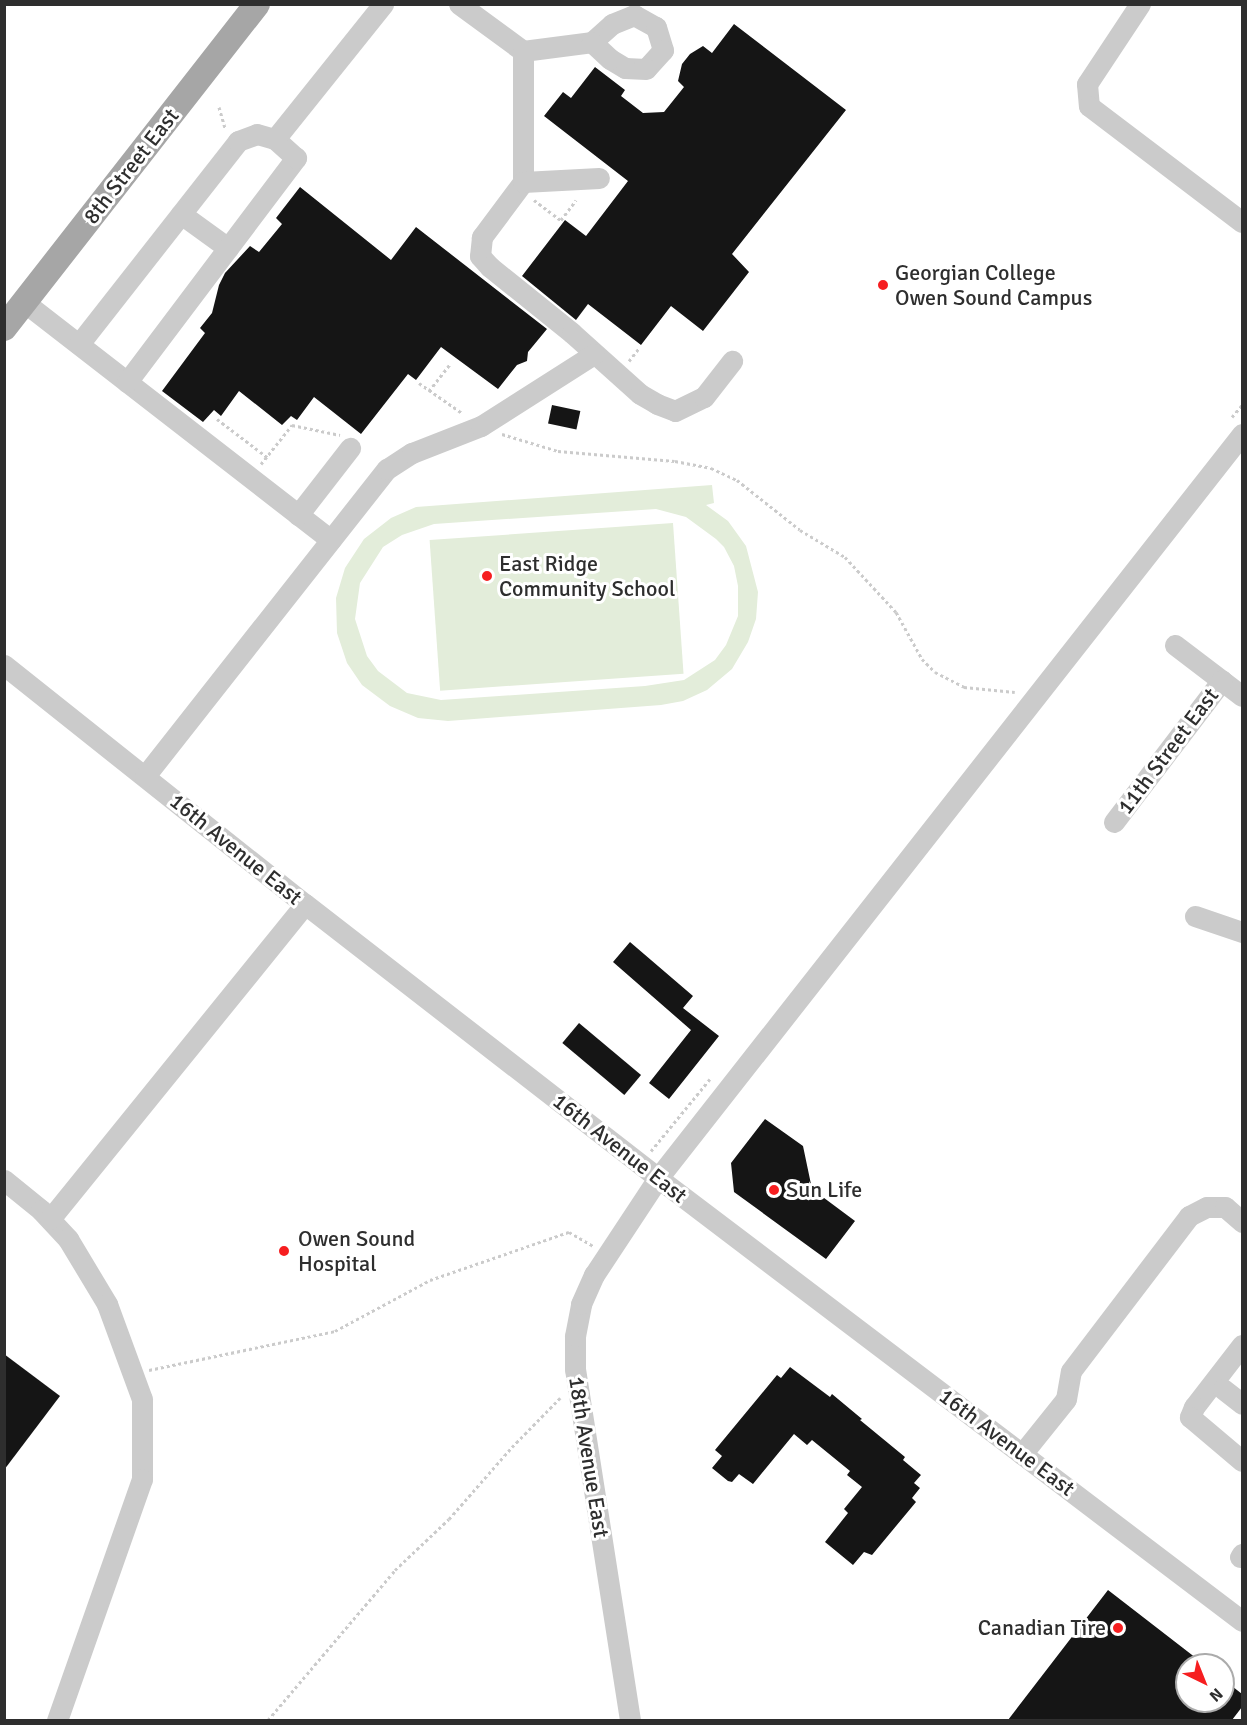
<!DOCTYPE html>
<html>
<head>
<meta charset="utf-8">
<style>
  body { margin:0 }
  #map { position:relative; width:1247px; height:1725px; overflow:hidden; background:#fff; font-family:Signika,sans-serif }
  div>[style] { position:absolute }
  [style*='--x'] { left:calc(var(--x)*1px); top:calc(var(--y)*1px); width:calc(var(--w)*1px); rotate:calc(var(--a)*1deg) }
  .green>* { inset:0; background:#e3edda; transform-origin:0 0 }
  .building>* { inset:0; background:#151515; transform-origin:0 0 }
  .path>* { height:3px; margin-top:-1.5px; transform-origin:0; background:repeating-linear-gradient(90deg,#cbcbcb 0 3px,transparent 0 6px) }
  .minor>* { height:21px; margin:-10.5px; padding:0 10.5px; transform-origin:10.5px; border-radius:10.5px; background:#cbcbcb }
  .major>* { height:26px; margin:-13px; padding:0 13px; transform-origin:13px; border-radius:13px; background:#a6a6a6 }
  .dots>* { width:16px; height:16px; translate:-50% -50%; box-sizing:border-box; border:3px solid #fff; border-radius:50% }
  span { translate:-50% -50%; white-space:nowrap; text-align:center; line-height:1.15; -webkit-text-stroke:6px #fff; paint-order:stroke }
  .street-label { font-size:22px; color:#2e2e2e }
  .poi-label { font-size:22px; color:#2e2e2e }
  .left { translate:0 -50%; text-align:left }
  .right { translate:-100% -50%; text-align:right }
  .frame { position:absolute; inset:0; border:6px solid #2e2e2e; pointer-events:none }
  .north { position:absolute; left:1175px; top:1653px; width:60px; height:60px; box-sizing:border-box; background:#fff; border:2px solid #ababab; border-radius:50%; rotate:137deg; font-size:16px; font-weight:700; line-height:24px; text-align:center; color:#2e2e2e }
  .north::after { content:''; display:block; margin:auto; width:21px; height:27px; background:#f61e20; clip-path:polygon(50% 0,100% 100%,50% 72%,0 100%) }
</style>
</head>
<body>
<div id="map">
  <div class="green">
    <div style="clip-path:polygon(evenodd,712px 485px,714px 503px,706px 505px,728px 521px,746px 546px,758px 592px,756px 619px,748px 642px,732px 669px,707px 690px,683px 701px,661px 705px,448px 721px,418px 718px,390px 706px,362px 685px,347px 663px,337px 633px,336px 598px,345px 568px,364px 539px,391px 518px,416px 507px,712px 485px,656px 509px,686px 517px,716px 539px,724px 547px,734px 566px,738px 586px,738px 616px,726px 645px,715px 660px,684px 680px,645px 686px,441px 700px,407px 693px,378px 671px,367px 656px,355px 619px,360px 583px,383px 547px,402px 535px,434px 524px,656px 509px)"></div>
    <div style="left:673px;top:523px;width:151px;height:244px;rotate:86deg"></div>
  </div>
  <div class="building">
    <div style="clip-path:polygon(734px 24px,846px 110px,732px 254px,749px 272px,703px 331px,671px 306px,641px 345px,588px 304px,576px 320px,522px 276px,565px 220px,586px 236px,628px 181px,544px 116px,563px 92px,571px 98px,595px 67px,625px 90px,621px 96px,643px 113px,664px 112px,684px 87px,678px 81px,682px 64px,690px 54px,703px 46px,712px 53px)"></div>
    <div style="clip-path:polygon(300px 187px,391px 260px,416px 227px,547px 329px,528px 352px,527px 361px,517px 365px,498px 389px,441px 347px,416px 380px,408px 374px,361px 434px,314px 397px,297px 420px,291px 416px,282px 425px,239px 391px,221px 416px,214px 410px,203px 422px,162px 391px,205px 333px,200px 328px,212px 313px,219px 285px,225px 273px,250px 246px,259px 252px,282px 224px,276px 218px)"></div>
    <div style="left:552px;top:405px;width:29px;height:19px;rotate:12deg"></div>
    <div style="clip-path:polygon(630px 942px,693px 996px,683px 1008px,719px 1036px,669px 1099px,649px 1083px,691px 1030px,613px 962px)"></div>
    <div style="left:579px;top:1023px;width:81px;height:26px;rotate:40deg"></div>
    <div style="clip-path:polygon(765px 1119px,803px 1146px,812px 1189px,855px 1221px,826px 1259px,734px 1192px,731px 1163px)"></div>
    <div style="clip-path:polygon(4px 1354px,60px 1396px,4px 1470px)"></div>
    <div style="clip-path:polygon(790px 1367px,830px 1397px,832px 1394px,862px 1419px,860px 1420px,905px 1457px,903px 1460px,921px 1475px,914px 1483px,920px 1488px,912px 1498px,916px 1502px,872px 1555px,864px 1552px,853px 1565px,825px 1542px,848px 1513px,844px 1509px,862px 1487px,847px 1475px,850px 1471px,812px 1440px,807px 1445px,794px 1434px,753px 1484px,739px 1474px,732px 1482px,728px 1481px,712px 1468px,722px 1456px,715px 1450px,777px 1375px,781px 1378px)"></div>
    <div style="clip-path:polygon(1108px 1590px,1205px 1665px,1187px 1665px,1187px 1701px,1223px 1701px,1223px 1679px,1242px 1694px,1242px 1707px,1232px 1720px,1008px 1720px)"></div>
  </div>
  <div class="path">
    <div style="--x:219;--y:107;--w:22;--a:74"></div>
    <div style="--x:534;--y:200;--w:34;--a:37"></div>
    <div style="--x:561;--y:220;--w:25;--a:-53"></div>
    <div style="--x:629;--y:361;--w:16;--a:-52"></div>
    <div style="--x:419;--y:383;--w:52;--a:34.9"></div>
    <div style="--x:429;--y:391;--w:34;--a:-52"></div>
    <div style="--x:1232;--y:417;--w:16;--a:-50"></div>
    <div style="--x:217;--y:419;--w:63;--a:37.2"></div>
    <div style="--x:502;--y:434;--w:59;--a:16.9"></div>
    <div style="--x:558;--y:451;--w:117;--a:4.9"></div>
    <div style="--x:675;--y:461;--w:37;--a:11"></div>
    <div style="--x:711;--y:468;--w:29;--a:25"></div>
    <div style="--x:737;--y:480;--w:80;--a:38.4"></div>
    <div style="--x:800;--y:530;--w:52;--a:31"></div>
    <div style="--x:845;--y:557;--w:75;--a:47.2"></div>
    <div style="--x:896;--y:612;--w:54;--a:61"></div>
    <div style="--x:922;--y:659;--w:18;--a:45"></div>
    <div style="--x:935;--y:672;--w:33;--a:27"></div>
    <div style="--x:964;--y:687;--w:51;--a:5.6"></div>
    <div style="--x:261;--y:464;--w:50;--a:-51.5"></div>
    <div style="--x:292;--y:425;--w:49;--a:11.8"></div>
    <div style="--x:651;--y:1151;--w:93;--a:-50.7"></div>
    <div style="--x:149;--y:1370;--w:190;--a:-11.8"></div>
    <div style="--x:335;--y:1331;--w:108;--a:-28.2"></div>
    <div style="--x:430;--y:1280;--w:147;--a:-19.1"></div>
    <div style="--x:569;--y:1232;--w:28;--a:30"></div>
    <div style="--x:268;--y:1720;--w:197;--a:-49.7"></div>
    <div style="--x:395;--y:1570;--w:74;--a:-43.4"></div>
    <div style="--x:449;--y:1519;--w:96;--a:-48.8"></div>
    <div style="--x:512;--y:1447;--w:69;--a:-45.6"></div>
  </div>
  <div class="minor">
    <div style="--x:459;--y:4;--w:79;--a:36.3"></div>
    <div style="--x:523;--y:51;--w:70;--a:-7.4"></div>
    <div style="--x:592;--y:42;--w:27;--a:-42"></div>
    <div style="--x:612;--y:24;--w:24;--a:-22"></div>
    <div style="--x:634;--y:15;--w:25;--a:29"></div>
    <div style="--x:656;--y:27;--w:24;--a:73"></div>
    <div style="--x:663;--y:50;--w:25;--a:132"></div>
    <div style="--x:646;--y:69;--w:21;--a:-177"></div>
    <div style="--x:625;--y:68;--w:17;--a:-149"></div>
    <div style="--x:610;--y:59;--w:25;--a:-137"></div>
    <div style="--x:1140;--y:4;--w:96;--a:123.5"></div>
    <div style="--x:1087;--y:84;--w:22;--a:85"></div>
    <div style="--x:1089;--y:106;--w:192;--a:37.2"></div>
    <div style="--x:523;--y:51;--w:131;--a:90"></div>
    <div style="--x:523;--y:182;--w:69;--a:126.7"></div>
    <div style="--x:482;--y:237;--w:19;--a:96"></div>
    <div style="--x:480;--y:256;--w:15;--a:48"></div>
    <div style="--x:490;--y:267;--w:105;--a:38.8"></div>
    <div style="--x:572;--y:333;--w:91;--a:41.9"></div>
    <div style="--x:640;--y:394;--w:20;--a:30"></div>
    <div style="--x:657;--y:404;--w:19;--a:21"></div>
    <div style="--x:675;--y:411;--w:32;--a:-26"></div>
    <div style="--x:704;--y:397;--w:46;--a:-52.1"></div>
    <div style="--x:523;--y:182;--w:76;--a:-3"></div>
    <div style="--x:181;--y:214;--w:58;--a:35.9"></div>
    <div style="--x:24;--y:302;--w:388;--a:37.8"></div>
    <div style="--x:79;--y:344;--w:258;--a:-51.9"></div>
    <div style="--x:238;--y:141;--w:20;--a:-20"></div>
    <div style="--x:257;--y:134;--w:19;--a:16"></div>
    <div style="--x:127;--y:382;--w:281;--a:-53"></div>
    <div style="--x:296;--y:158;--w:28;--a:-138"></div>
    <div style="--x:275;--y:139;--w:173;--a:-51.3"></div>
    <div style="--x:298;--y:515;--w:85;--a:-52.2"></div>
    <div style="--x:1175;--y:645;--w:84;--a:37.3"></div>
    <div style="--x:4;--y:665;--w:384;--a:38.5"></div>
    <div style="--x:305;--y:904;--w:447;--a:37.8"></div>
    <div style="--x:658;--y:1178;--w:733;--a:37.18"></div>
    <div style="--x:145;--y:776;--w:391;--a:-51.8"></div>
    <div style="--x:387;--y:469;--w:30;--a:-33"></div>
    <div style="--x:412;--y:453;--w:74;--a:-21.4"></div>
    <div style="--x:481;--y:426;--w:134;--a:-32.5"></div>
    <div style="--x:1114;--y:822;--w:178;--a:-52.7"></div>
    <div style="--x:1195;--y:916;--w:50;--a:18.8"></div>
    <div style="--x:4;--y:1180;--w:48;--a:39"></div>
    <div style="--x:41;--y:1210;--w:40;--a:47"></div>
    <div style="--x:68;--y:1239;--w:76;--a:59"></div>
    <div style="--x:107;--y:1304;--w:101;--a:69.8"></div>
    <div style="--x:142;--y:1399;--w:80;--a:90"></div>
    <div style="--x:142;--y:1479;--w:256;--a:109.4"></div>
    <div style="--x:50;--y:1219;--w:405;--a:-51"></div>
    <div style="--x:1242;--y:1345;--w:78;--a:127.7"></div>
    <div style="--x:1194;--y:1407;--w:11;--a:112"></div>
    <div style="--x:1190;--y:1417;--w:68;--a:40.2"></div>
    <div style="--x:1223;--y:1389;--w:24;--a:38"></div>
    <div style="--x:1022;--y:1454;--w:70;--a:-51.3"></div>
    <div style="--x:1066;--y:1399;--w:28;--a:-80"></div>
    <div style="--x:1071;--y:1371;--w:195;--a:-52.7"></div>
    <div style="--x:1189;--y:1216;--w:20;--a:-27"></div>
    <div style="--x:1207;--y:1207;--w:18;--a:0"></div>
    <div style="--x:1225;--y:1207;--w:23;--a:41"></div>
    <div style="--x:1240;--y:1557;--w:4;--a:-56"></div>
    <div style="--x:630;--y:1720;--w:355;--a:-98.9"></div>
    <div style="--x:575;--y:1369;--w:33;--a:-90"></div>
    <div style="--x:575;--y:1336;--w:33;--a:-79"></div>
    <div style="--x:581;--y:1304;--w:32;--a:-66"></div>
    <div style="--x:594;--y:1275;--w:116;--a:-56.6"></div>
    <div style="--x:658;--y:1178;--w:946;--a:-51.87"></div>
  </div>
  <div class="major">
    <div style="--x:4;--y:328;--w:411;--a:-52"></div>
  </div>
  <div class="dots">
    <div style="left:883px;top:285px;background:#f61e20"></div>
    <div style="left:487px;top:576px;background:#f61e20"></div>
    <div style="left:774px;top:1190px;background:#f61e20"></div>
    <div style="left:284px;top:1251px;background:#f61e20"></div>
    <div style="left:1118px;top:1628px;background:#f61e20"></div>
  </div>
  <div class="street-label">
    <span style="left:131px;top:166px;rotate:-52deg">8th Street East</span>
    <span style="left:1168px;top:751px;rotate:-53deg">11th Street East</span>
    <span style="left:236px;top:849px;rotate:39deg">16th Avenue East</span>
    <span style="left:620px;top:1148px;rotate:38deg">16th Avenue East</span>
    <span style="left:1007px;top:1442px;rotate:37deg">16th Avenue East</span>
    <span style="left:589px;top:1457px;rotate:81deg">18th Avenue East</span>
  </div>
  <div class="poi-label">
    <span class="left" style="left:895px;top:285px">Georgian College<br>Owen Sound Campus</span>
    <span class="left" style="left:499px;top:576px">East Ridge<br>Community School</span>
    <span class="left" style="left:786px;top:1190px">Sun Life</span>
    <span class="left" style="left:298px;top:1251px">Owen Sound<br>Hospital</span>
    <span class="right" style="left:1106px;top:1628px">Canadian Tire</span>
  </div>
  <div class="frame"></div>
  <div class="north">N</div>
</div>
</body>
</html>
